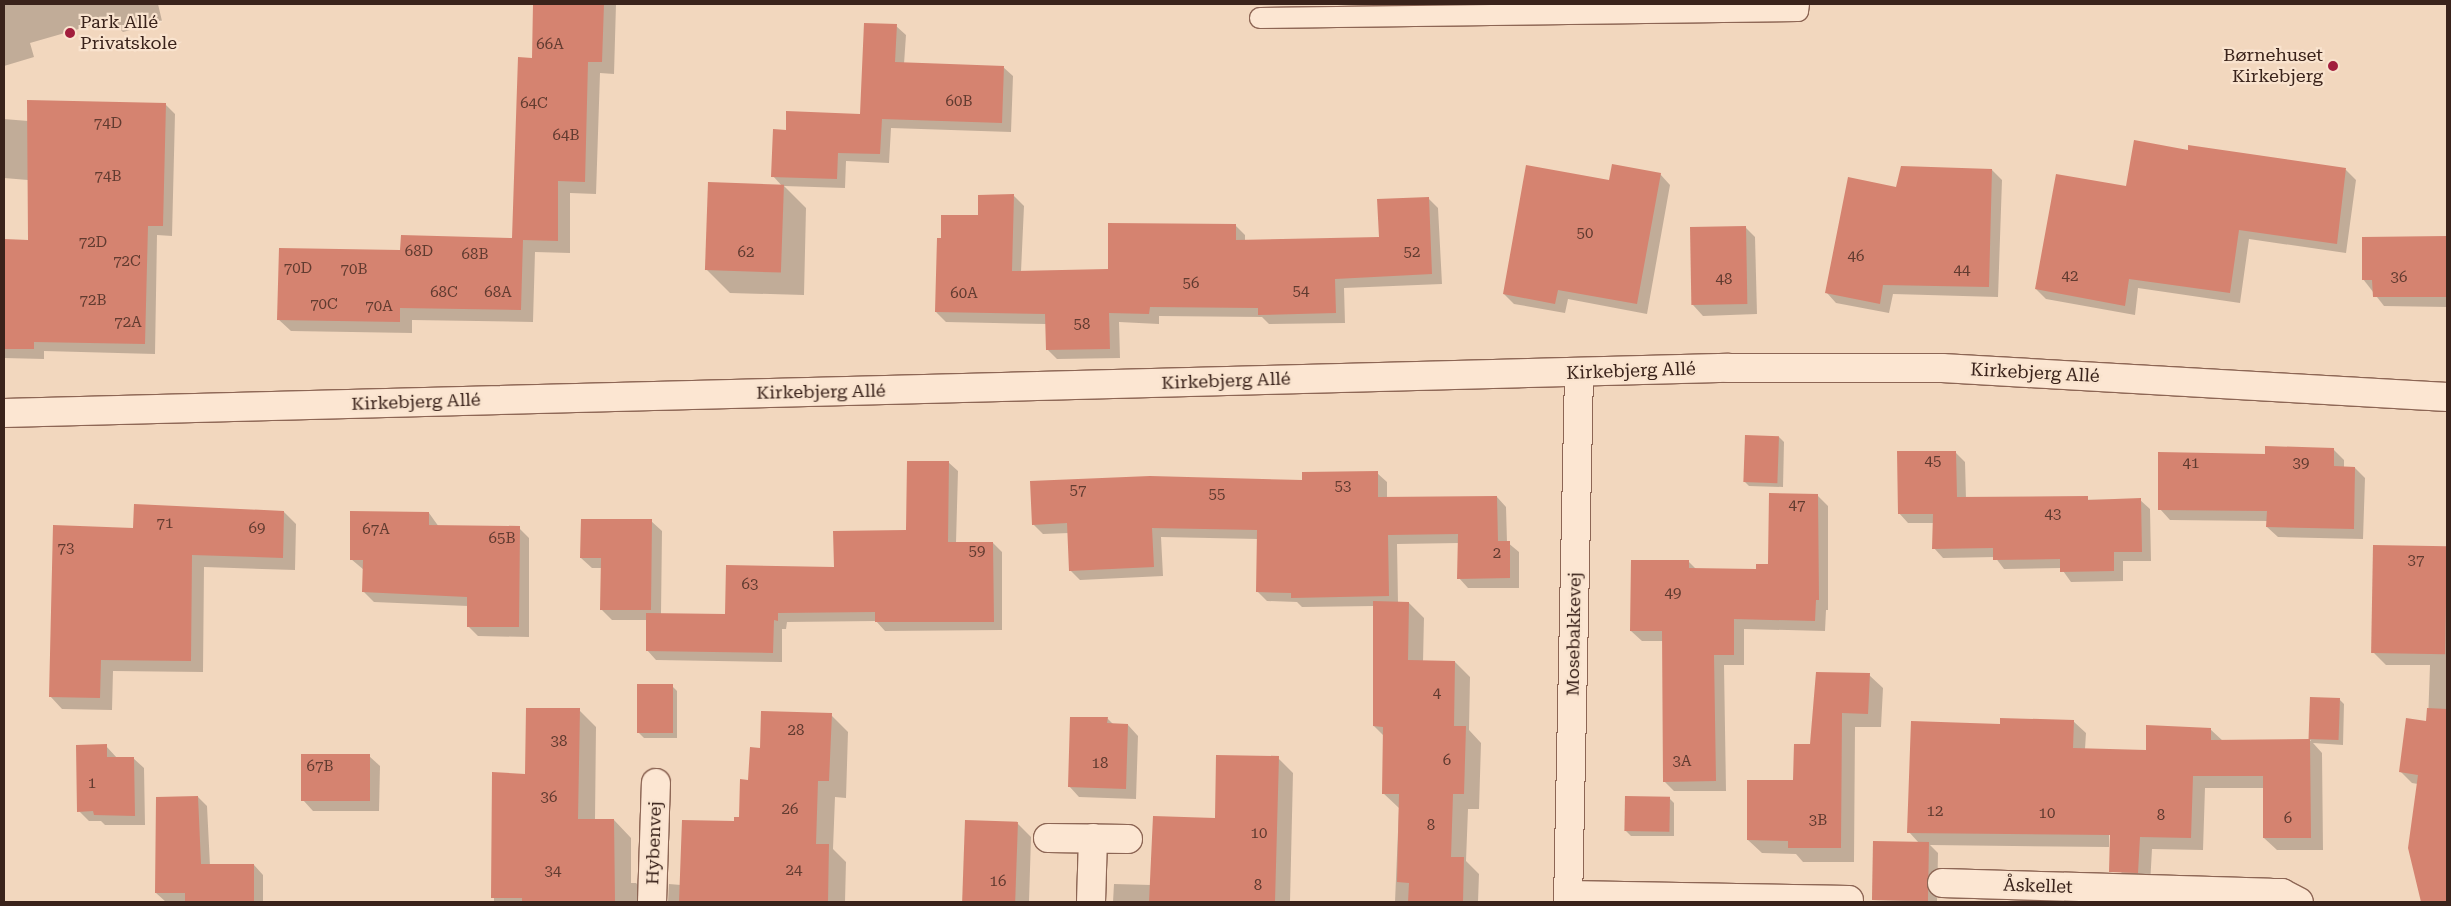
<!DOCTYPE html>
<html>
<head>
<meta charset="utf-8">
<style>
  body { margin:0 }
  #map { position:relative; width:2451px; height:906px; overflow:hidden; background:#f2d7be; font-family:"Roboto Serif",serif }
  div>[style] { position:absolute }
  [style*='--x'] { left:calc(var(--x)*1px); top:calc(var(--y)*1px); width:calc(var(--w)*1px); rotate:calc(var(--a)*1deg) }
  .shadow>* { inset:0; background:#0003 }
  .building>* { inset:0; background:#d58370; transform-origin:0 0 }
  .roads { filter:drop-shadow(1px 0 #8d6655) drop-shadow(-1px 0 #8d6655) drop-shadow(0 1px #8d6655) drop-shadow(0 -1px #8d6655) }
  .service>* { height:20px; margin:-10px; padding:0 10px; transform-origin:10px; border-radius:10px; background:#fce6d2 }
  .minor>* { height:28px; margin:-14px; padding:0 14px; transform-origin:14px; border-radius:14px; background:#fce6d2 }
  .dots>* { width:14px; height:14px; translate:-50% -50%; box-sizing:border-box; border:2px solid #f9e3ce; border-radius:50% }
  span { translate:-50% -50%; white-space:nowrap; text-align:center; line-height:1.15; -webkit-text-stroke:4.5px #f9e3ce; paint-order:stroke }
  .number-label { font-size:15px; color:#613b30 }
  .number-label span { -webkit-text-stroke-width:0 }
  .poi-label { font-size:18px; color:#3a231b }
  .left { translate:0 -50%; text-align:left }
  .right { translate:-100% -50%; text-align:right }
  .street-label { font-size:18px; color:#3a231b }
  .frame { position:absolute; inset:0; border:5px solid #3a231b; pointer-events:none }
</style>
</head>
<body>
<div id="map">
  <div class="shadow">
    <div style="clip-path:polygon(4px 4px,158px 4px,162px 21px,123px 32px,110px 20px,30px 43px,34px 57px,4px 66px)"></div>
    <div style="clip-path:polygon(534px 4px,616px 4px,614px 74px,600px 73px,596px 194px,570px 193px,570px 253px,535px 252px,533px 322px,412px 320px,412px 333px,291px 331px,278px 319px,401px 252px,513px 239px,533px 59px)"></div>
    <div style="clip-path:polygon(1371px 4px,1778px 4px,1386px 19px)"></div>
    <div style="clip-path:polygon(896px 26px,906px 35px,904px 64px,1003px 67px,1013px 76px,1011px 132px,891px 128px,889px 163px,846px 161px,845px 188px,784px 186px,806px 208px,804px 295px,730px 293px,707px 270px,782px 186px,773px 176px,787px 131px,862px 115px)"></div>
    <div style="clip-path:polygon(165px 104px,175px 114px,172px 236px,157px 235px,155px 354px,44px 351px,44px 359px,4px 358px,4px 241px,29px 241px,28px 180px,4px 178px,4px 119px,28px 121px)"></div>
    <div style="clip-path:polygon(2189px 151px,2346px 170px,2356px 180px,2346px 253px,2249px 239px,2240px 303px,2138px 288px,2135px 315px,2046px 299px,2036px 289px)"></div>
    <div style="clip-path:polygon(1992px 170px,2002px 180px,1998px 297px,1893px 294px,1889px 313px,1836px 303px,1827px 293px,1897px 188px)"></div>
    <div style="clip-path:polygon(1660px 174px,1670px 185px,1647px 314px,1568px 299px,1565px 313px,1514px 304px,1504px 294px,1610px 182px)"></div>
    <div style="clip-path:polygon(1014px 196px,1024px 206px,1021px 272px,1109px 270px,1235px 225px,1245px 235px,1245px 241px,1380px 239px,1428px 198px,1438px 208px,1442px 284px,1344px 288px,1345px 323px,1269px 324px,1262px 317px,1159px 316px,1159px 324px,1119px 322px,1120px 358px,1057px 359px,1047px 349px,1046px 324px,946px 322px,936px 312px,942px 240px)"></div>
    <div style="clip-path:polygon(1745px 227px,1755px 237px,1757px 314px,1703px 316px,1693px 305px)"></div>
    <div style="clip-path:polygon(2363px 238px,2447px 238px,2447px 307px,2384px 306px,2363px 279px)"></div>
    <div style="clip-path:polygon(1779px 437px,1784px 442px,1783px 487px,1749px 486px,1744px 481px)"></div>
    <div style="clip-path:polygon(2334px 450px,2344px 460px,2344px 468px,2355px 468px,2365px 478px,2363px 539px,2278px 537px,2267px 527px,2268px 521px,2170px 520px,2160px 509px,2266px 455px)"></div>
    <div style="clip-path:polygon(1956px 453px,1965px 462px,1966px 499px,2140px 500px,2150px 509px,2151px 561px,2123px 561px,2123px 581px,2071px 582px,2061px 568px,2004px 569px,1995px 557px,1943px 558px,1934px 548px,1934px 523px,1908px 523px,1899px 513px)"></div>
    <div style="clip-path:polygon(948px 462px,958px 471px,956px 543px,993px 543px,1002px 552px,1002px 630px,885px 631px,876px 621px,787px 622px,786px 629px,782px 629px,782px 662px,656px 660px,647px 650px,647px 620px,612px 620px,602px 610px,602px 568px,592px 568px,581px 558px,651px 521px,662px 531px,661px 614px,727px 615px,835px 568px,907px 531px)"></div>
    <div style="clip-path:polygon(1377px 473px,1387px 482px,1387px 498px,1497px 497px,1506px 507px,1507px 542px,1519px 552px,1519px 588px,1468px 588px,1459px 578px,1459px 543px,1397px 544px,1398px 603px,1409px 603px,1424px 618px,1423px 662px,1455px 662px,1470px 677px,1469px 730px,1481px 743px,1479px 809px,1468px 809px,1466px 861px,1479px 874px,1478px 902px,1395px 902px,1399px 808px,1383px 793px,1384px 736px,1374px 726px,1374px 606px,1302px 607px,1297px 602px,1267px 601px,1257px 591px,1258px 539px,1161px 537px,1163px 576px,1080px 580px,1070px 570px,1069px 533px,1043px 534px,1033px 524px)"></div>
    <div style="clip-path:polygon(1818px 496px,1828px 506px,1828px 610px,1826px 610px,1825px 631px,1744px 629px,1744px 665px,1724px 665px,1726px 791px,1674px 791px,1664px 781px,1663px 641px,1642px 641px,1631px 631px,1688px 561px,1696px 569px,1757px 570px,1769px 565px)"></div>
    <div style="clip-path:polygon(135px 505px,284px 512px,296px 524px,295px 570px,204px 567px,203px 672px,113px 671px,112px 710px,62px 709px,50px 696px,135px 529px)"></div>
    <div style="clip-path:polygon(429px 513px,439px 527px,519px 528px,529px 538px,529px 637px,478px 636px,468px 626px,468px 606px,374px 602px,364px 592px,364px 570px,351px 559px)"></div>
    <div style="clip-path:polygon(2374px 547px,2447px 547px,2447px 902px,2422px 902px,2410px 848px,2418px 784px,2412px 783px,2400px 771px,2428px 722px,2430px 665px,2386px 665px,2374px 653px)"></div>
    <div style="clip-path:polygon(1869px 675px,1883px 688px,1881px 727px,1855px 727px,1854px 862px,1803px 862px,1796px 854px,1762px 853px,1748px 840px,1794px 782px,1811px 745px)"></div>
    <div style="clip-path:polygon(672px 686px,677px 691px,677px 738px,644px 738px,639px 733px)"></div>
    <div style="clip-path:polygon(2339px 699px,2344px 704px,2343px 745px,2313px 743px,2322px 753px,2323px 850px,2277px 850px,2264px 838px,2264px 788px,2205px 788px,2203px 850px,2152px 849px,2150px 885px,2133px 885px,2121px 872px,2109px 832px,2109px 847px,1930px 845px,1938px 853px,1937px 902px,1873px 900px,1919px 843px,1909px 832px,2001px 725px,2073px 721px,2086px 733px,2085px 749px,2147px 751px,2210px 729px,2223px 741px,2311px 741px,2309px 738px)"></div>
    <div style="clip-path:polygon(579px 710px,596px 727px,595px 820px,614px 820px,631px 838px,631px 883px,636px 883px,654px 902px,494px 902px,494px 774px,526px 775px)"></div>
    <div style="clip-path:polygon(831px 715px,848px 732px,846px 798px,835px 797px,833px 849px,846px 862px,845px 902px,668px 902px,669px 884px,681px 885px,740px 818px,761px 749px)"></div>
    <div style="clip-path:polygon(1107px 718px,1114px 725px,1128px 725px,1138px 736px,1136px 799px,1079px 797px,1069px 786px)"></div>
    <div style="clip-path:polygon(106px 746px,117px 758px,133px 758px,144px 768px,145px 825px,105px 825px,101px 821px,89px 821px,79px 811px)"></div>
    <div style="clip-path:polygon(369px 756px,380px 766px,379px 811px,313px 811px,303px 800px)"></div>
    <div style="clip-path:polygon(1278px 758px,1293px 773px,1290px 902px,1113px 902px,1114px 884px,1151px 885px)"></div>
    <div style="clip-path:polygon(198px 797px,207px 806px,210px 866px,254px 865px,263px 875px,263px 902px,166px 902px,156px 893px)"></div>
    <div style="clip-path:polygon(1669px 798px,1674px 803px,1674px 836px,1631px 836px,1626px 831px)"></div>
    <div style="clip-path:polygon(967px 822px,1017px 823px,1031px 837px,1029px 902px,964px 902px)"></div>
  </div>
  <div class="building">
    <div style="clip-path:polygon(533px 4px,604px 4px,602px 62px,588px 62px,585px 182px,558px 181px,558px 241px,523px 240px,521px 310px,400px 308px,400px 322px,277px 320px,279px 248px,400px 250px,401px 235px,512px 238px,518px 57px,532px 58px)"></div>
    <div style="clip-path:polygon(864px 23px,897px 24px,895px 62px,1004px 66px,1002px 123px,882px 119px,880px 154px,838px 153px,837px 179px,771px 177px,773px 129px,786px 130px,786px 111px,860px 114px)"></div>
    <div style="clip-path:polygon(27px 100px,166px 103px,163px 226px,148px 226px,145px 344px,34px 342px,34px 349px,4px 349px,4px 239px,28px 240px)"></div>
    <div style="clip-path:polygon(2134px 140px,2188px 150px,2188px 145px,2346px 168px,2337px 244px,2239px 230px,2230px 293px,2129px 279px,2125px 306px,2035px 289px,2056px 174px,2126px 186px)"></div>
    <div style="clip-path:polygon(1612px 164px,1661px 173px,1637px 304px,1558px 290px,1555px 304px,1503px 294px,1526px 165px,1609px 180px)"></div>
    <div style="clip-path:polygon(1901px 166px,1992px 169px,1989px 287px,1883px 285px,1880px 304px,1825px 293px,1848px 177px,1896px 187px)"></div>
    <div style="left:708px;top:182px;width:76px;height:88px;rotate:2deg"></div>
    <div style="clip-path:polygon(1014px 194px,1012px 271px,1108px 269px,1108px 223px,1236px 224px,1236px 240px,1379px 237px,1377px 199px,1429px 197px,1432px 274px,1335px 279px,1336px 313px,1258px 315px,1258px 308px,1150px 307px,1149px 314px,1109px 313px,1110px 349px,1046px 350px,1045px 314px,935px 312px,937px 238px,941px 238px,941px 215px,978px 215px,978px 195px)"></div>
    <div style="left:1746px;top:226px;width:78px;height:56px;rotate:89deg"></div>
    <div style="clip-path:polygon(2447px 236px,2447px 297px,2373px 297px,2372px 280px,2362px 280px,2362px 237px)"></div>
    <div style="left:1745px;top:435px;width:34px;height:47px;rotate:2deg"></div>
    <div style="clip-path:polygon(2265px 446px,2334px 448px,2334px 466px,2355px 467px,2354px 529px,2266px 527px,2267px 511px,2158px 510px,2158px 452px,2265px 454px)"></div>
    <div style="clip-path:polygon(1897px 451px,1956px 451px,1957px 497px,2088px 496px,2088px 500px,2141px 498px,2142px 552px,2114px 552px,2114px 571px,2060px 572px,2060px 559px,1993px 560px,1993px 548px,1932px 549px,1933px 514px,1898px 514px)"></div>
    <div style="clip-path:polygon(907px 461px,949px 461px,948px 542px,993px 542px,994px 622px,875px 622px,875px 612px,778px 613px,778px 621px,774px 620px,773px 653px,646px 651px,646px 613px,725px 614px,726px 565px,834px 567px,833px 531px,906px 530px)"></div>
    <div style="clip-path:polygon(1378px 471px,1378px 497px,1497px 496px,1498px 541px,1510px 541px,1510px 578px,1457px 579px,1458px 534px,1388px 535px,1389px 596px,1291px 598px,1291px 593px,1256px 592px,1257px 530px,1152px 528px,1154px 567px,1069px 571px,1067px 523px,1032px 525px,1030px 481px,1150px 476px,1302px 480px,1302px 472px)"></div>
    <div style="clip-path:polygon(1769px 493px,1818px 494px,1819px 600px,1816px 600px,1815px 621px,1734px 619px,1734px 655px,1714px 655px,1716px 781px,1663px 782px,1662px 631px,1630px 631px,1631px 560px,1689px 560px,1689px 568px,1756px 569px,1756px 564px,1768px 564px)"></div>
    <div style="clip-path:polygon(134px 504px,284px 511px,283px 558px,192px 555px,191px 661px,101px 660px,100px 698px,49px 697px,53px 525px,133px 528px)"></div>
    <div style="clip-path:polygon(350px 511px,429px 512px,429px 525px,520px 526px,519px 627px,467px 627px,467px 597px,362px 592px,363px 560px,350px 560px)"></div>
    <div style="clip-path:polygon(581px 519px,652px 519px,651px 610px,600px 610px,601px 558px,580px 558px)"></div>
    <div style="left:2373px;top:545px;width:74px;height:108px;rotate:1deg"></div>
    <div style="clip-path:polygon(1373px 601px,1409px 602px,1408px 660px,1455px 661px,1454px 726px,1466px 726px,1464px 794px,1453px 794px,1451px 857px,1464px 857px,1463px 902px,1408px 902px,1409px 883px,1397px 882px,1399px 794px,1382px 794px,1383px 727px,1373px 726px)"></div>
    <div style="clip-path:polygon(1816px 672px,1870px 673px,1868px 714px,1842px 713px,1841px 848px,1788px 848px,1788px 841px,1747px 840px,1747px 780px,1793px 780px,1794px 744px,1810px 744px)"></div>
    <div style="left:637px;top:684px;width:36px;height:49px"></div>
    <div style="left:2310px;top:697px;width:30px;height:42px;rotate:2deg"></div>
    <div style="clip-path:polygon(526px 708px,580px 708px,578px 819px,614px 819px,615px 902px,522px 902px,522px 898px,491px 898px,492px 772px,525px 774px)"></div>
    <div style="clip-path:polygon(2427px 708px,2447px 709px,2447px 902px,2421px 902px,2408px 848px,2418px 775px,2399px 772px,2406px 718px,2426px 721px)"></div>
    <div style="clip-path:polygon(761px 711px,832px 713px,829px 781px,818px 781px,816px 844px,829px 844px,828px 902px,679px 902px,682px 820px,734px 821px,734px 817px,739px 817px,740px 779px,748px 780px,750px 747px,760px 748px)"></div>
    <div style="clip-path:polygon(1070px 717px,1108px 717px,1107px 723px,1128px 724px,1126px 789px,1068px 787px)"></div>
    <div style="clip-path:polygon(2000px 718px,2074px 720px,2073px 748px,2146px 750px,2146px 725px,2211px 728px,2211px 740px,2310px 739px,2311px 838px,2263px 838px,2263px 776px,2193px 776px,2191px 838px,2140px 837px,2138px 873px,2109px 872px,2110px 835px,1907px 833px,1911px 721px,2000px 724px)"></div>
    <div style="clip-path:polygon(107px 744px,107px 757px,134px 757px,135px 816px,94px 815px,93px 811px,77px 812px,76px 745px)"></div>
    <div style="left:301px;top:754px;width:69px;height:47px"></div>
    <div style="clip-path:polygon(1216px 755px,1279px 756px,1275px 902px,1149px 902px,1153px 816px,1215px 818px)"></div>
    <div style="clip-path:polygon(198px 796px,201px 864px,254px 864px,254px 902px,185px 902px,185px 893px,155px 893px,156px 797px)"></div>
    <div style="left:1625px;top:796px;width:45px;height:35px;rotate:1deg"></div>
    <div style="left:965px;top:820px;width:53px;height:82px;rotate:2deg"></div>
    <div style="left:1873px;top:841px;width:56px;height:59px;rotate:1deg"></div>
  </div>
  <div class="roads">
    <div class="service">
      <div style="--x:1260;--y:18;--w:538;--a:-0.75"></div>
      <div style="--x:1798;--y:11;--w:7;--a:-82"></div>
    </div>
    <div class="minor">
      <div style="--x:4;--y:413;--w:1725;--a:-1.5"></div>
      <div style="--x:1728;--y:368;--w:214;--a:0"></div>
      <div style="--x:1942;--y:368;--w:506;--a:3.29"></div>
      <div style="--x:1048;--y:838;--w:80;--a:0.7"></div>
      <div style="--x:1942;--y:883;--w:328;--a:1.7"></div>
      <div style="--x:2270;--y:893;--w:12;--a:0"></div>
      <div style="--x:2282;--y:893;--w:19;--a:28"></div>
      <div style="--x:1568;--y:895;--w:281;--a:1"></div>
      <div style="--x:652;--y:902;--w:119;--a:-88.1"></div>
      <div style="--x:1091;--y:902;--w:64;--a:-88.2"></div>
      <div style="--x:1568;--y:902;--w:529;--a:-88.81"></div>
    </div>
  </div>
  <div class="dots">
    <div style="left:70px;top:33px;background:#a21e3d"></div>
    <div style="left:2333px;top:66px;background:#a21e3d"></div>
  </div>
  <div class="number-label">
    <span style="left:550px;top:45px">66A</span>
    <span style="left:959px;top:102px">60B</span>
    <span style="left:534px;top:104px">64C</span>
    <span style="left:108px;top:124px">74D</span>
    <span style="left:566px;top:136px">64B</span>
    <span style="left:108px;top:177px">74B</span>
    <span style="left:1585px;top:234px">50</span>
    <span style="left:93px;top:243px">72D</span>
    <span style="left:419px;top:252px">68D</span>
    <span style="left:746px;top:253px">62</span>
    <span style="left:1412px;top:253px">52</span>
    <span style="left:475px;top:255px">68B</span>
    <span style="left:1856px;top:257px">46</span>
    <span style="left:127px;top:262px">72C</span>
    <span style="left:298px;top:269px">70D</span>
    <span style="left:354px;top:270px">70B</span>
    <span style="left:1962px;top:271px">44</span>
    <span style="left:2070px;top:277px">42</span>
    <span style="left:2399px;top:278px">36</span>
    <span style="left:1724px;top:280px">48</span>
    <span style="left:1191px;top:284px">56</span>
    <span style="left:1301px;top:292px">54</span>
    <span style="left:444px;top:293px">68C</span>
    <span style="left:498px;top:293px">68A</span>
    <span style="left:964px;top:294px">60A</span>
    <span style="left:93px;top:301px">72B</span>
    <span style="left:324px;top:305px">70C</span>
    <span style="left:379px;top:307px">70A</span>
    <span style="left:128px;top:323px">72A</span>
    <span style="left:1082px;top:325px">58</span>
    <span style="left:1933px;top:462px">45</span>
    <span style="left:2191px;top:464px">41</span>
    <span style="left:2301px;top:464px">39</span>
    <span style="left:1343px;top:487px">53</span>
    <span style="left:1078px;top:491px">57</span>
    <span style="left:1217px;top:495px">55</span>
    <span style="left:1797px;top:506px">47</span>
    <span style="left:2053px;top:515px">43</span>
    <span style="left:165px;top:524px">71</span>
    <span style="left:257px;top:529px">69</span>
    <span style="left:376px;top:530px">67A</span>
    <span style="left:502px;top:539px">65B</span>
    <span style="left:66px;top:549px">73</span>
    <span style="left:977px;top:552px">59</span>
    <span style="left:1497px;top:554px">2</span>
    <span style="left:2416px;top:561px">37</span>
    <span style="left:750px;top:585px">63</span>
    <span style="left:1673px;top:594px">49</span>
    <span style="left:1437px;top:694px">4</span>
    <span style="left:796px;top:731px">28</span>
    <span style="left:559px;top:742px">38</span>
    <span style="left:1447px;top:761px">6</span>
    <span style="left:1682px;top:762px">3A</span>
    <span style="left:1100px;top:764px">18</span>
    <span style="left:320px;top:767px">67B</span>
    <span style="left:92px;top:784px">1</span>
    <span style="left:549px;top:798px">36</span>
    <span style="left:790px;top:810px">26</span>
    <span style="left:1935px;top:812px">12</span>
    <span style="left:2047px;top:814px">10</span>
    <span style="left:2161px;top:816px">8</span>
    <span style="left:2288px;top:819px">6</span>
    <span style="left:1818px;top:821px">3B</span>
    <span style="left:1431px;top:826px">8</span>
    <span style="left:1259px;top:834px">10</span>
    <span style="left:794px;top:871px">24</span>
    <span style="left:553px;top:872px">34</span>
    <span style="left:998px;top:882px">16</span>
    <span style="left:1258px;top:886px">8</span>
  </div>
  <div class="poi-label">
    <span class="left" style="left:80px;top:33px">Park Allé<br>Privatskole</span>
    <span class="right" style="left:2323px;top:66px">Børnehuset<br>Kirkebjerg</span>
  </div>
  <div class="street-label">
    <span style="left:1631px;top:371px;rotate:-2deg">Kirkebjerg Allé</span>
    <span style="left:2035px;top:373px;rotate:3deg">Kirkebjerg Allé</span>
    <span style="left:1226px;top:381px;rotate:-2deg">Kirkebjerg Allé</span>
    <span style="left:821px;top:392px;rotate:-1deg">Kirkebjerg Allé</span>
    <span style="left:416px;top:402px;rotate:-2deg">Kirkebjerg Allé</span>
    <span style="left:1574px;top:634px;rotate:-89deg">Mosebakkevej</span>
    <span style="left:654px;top:843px;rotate:-88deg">Hybenvej</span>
    <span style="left:2038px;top:886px;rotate:2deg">Åskellet</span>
  </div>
  <div class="frame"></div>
</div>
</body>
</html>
